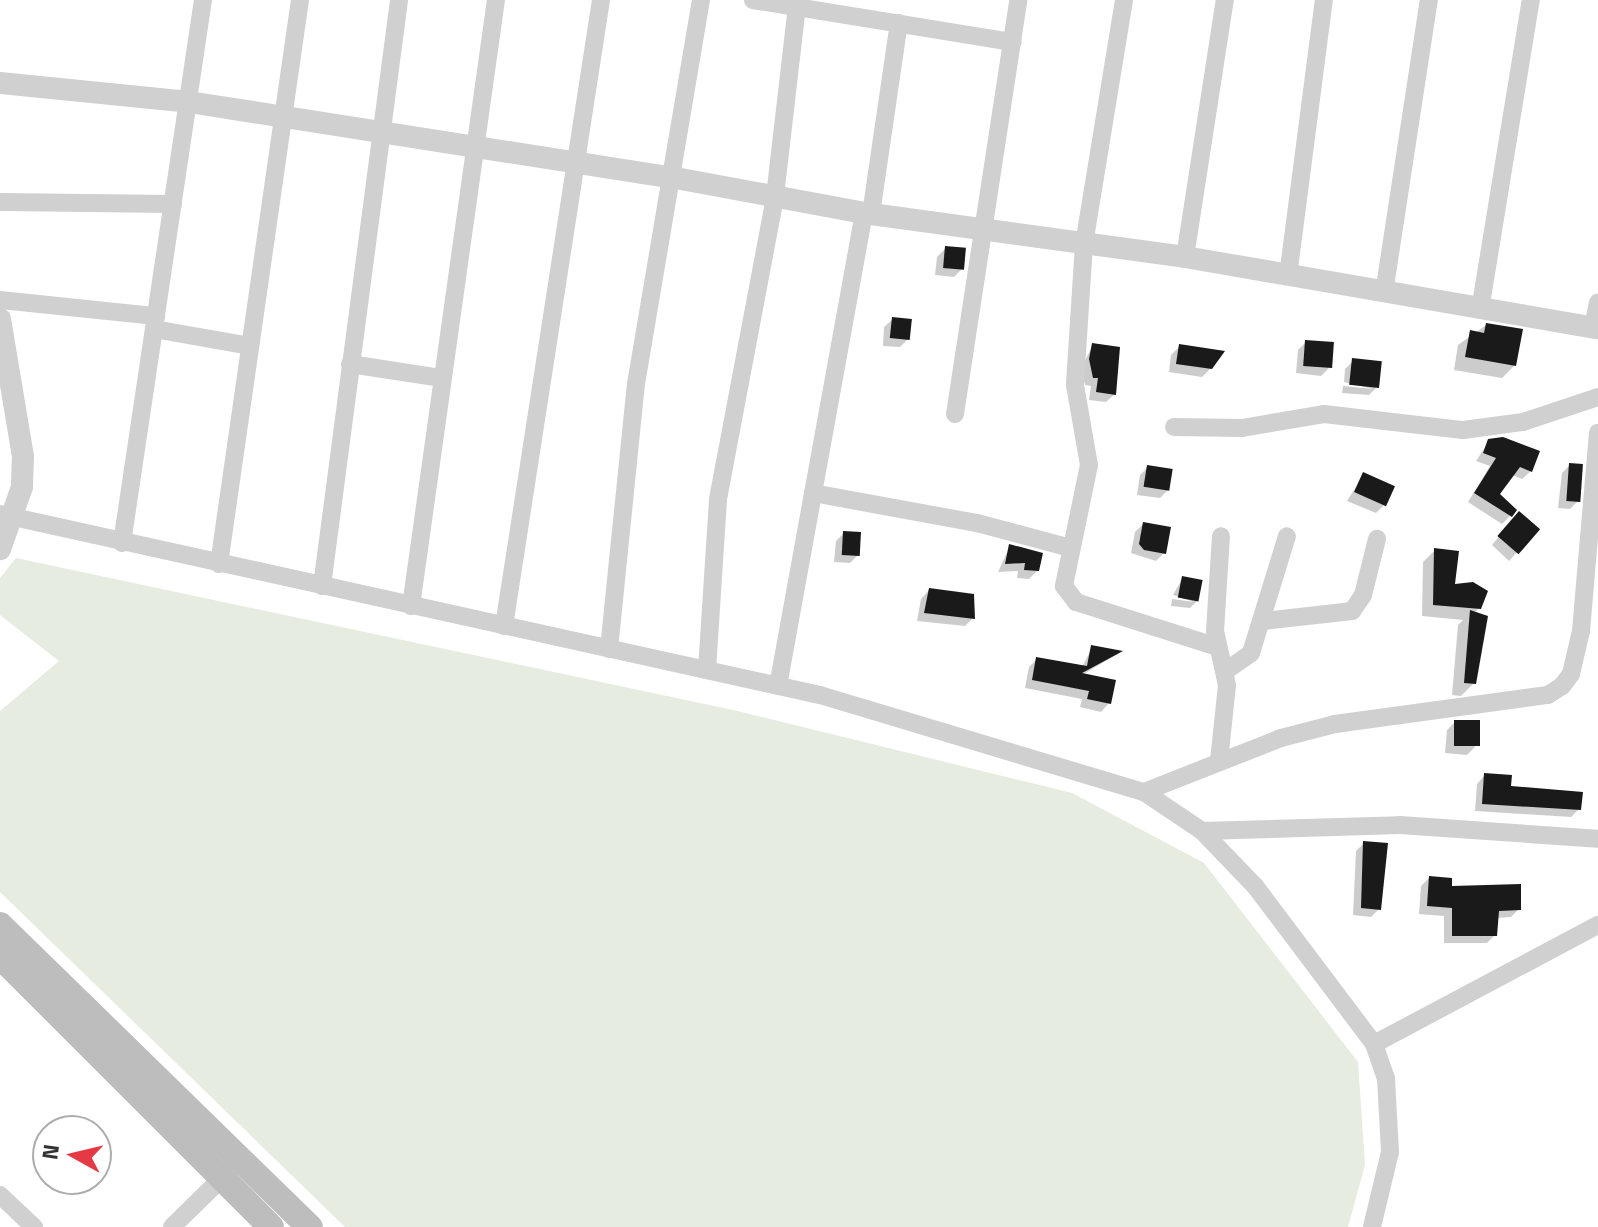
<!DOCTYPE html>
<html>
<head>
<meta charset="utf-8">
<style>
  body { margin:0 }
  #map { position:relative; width:1598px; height:1227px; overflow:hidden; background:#fff; font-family:"Titillium Web",sans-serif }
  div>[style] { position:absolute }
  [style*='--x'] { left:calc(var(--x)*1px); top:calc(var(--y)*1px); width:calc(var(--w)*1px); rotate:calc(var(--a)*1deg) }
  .green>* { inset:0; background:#e6ecdf }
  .shadow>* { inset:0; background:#0003 }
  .building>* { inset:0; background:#1a1a1a; transform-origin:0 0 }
  .minor>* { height:18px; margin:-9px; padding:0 9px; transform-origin:9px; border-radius:9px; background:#d0d0d0 }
  .tertiary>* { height:22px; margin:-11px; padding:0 11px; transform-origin:11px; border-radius:11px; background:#d0d0d0 }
  .secondary>* { height:26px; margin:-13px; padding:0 13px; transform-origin:13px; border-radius:13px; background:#bdbdbd }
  span { translate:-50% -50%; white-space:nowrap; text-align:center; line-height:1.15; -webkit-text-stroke:8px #fff; paint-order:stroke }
  .north { position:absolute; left:32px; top:1115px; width:80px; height:80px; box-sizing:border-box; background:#fff; border:2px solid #adadad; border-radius:50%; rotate:278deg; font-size:22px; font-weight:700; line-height:32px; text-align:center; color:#333 }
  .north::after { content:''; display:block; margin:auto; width:28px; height:36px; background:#e63946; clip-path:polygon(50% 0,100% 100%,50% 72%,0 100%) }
</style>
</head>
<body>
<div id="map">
  <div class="green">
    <div style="clip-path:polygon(16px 558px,733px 710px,1072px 793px,1204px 863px,1358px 1062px,1365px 1165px,1348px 1227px,345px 1227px,0 892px,0 711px,59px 661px,0 615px,0 578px)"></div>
  </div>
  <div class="shadow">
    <div style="clip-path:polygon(946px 248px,962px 269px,954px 277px,935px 275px,937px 257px)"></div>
    <div style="clip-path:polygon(893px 319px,908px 339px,900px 347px,883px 346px,884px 327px)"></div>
    <div style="clip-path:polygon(1486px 325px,1514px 366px,1502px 378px,1454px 370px,1458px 345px)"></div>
    <div style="clip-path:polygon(1306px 342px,1329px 368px,1321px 376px,1296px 373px,1298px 350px)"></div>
    <div style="clip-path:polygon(1093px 345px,1115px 394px,1106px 402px,1089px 400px,1091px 386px,1085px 385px,1081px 368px)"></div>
    <div style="clip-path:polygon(1179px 347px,1211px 368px,1202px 377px,1169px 372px,1171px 355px)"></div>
    <div style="clip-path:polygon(1353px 361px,1377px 387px,1369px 395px,1342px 393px,1343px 386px,1373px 389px,1344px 382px,1345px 369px)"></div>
    <div style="clip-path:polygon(1489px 441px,1531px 471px,1522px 479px,1512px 475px,1497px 495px,1510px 516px,1502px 524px,1468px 502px,1490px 466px,1476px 461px)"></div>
    <div style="clip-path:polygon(1570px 465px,1578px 501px,1570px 509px,1558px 508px,1562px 473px)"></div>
    <div style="clip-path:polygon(1148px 467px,1168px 490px,1160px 498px,1137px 495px,1140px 475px)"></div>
    <div style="clip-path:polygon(1364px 474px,1384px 505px,1376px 513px,1347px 501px)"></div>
    <div style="clip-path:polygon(1511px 522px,1537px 530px,1509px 561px,1492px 545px)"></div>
    <div style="clip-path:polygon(1143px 524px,1164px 553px,1156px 561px,1131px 553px,1135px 532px)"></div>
    <div style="clip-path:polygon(844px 533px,858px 555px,850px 563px,834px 562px,836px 541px)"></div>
    <div style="clip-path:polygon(1010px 546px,1038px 570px,1029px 579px,1017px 578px,1018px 571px,998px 572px)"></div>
    <div style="clip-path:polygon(1435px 550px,1453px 586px,1479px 608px,1474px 613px,1474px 683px,1461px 696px,1452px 695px,1458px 625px,1463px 620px,1422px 616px,1423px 562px)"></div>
    <div style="clip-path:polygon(1182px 579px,1198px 600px,1190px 608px,1171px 606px,1172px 599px,1194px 602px,1173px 595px)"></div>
    <div style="clip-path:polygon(929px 590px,973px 618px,965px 626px,917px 621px,921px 599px)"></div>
    <div style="clip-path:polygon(1092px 648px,1119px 653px,1082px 675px,1109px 703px,1101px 712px,1080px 707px,1082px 699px,1025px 688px,1029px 667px,1037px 659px,1082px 667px)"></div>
    <div style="clip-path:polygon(1455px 722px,1475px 747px,1467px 755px,1445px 753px,1447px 730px)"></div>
    <div style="clip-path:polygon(1485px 775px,1509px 788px,1579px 809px,1571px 817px,1475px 811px,1477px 784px)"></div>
    <div style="clip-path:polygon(1364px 843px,1379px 909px,1371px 917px,1353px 915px,1356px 851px)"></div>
    <div style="clip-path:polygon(1429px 878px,1449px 888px,1519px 909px,1511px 917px,1497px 918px,1495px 935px,1487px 943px,1444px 943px,1444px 916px,1419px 914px,1421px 886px)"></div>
  </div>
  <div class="building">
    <div style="left:945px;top:246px;width:21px;height:22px;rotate:5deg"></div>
    <div style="left:892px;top:317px;width:20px;height:21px;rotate:6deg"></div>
    <div style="clip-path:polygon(1486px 323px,1523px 329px,1516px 366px,1465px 357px,1470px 330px,1484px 333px)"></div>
    <div style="left:1305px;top:340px;width:29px;height:26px;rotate:4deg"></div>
    <div style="clip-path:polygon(1092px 343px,1120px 347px,1116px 395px,1096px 392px,1098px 378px,1093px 378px,1089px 359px)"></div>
    <div style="clip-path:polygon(1179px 344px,1225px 351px,1212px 369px,1176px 364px)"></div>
    <div style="left:1352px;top:358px;width:30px;height:27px;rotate:6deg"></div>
    <div style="clip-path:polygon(1503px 437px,1540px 451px,1532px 472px,1520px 467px,1500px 494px,1517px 510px,1512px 517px,1474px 493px,1496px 458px,1483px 453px,1488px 439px)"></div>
    <div style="left:1569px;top:463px;width:14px;height:38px;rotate:4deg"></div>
    <div style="left:1147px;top:465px;width:26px;height:22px;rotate:9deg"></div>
    <div style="left:1363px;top:472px;width:35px;height:22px;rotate:24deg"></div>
    <div style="left:1519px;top:511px;width:28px;height:33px;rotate:41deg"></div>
    <div style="clip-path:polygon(1143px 522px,1171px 527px,1166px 554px,1144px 550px,1139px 544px)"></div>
    <div style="left:843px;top:531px;width:18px;height:24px;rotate:3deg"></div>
    <div style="clip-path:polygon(1009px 544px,1043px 553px,1039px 571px,1024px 570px,1025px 563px,1005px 564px)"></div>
    <div style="clip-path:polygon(1434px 548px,1459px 551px,1455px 584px,1473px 582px,1488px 591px,1481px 609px,1433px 605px)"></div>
    <div style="left:1182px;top:576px;width:21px;height:22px;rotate:11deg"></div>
    <div style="clip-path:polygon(929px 588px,974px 594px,975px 619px,924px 613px)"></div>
    <div style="clip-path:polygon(1470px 610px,1488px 616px,1476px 684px,1464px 683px)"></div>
    <div style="clip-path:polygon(1091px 645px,1123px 651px,1082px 673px,1116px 680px,1111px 704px,1087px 699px,1089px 691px,1032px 680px,1036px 657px,1087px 666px)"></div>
    <div style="left:1454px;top:720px;width:26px;height:26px"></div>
    <div style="clip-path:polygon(1484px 773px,1512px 775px,1511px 786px,1583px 792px,1581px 810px,1482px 804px)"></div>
    <div style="clip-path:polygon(1363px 841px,1388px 843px,1381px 910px,1361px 908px)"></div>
    <div style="clip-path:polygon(1429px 876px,1452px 878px,1452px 886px,1521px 884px,1521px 910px,1499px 911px,1497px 936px,1452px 936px,1452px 908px,1427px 906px)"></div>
  </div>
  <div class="minor">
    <div style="--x:753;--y:0;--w:263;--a:9.2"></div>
    <div style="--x:1124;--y:0;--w:247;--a:99.3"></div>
    <div style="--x:1084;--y:244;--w:141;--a:93.7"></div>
    <div style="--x:1075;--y:385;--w:81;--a:80.1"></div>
    <div style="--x:1089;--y:465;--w:124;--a:101.7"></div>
    <div style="--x:1064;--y:586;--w:20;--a:53"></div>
    <div style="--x:1076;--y:602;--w:149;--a:17.6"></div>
    <div style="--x:0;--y:202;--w:173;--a:0.7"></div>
    <div style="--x:871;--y:214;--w:193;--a:-81.7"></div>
    <div style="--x:1185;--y:257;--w:260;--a:-81.2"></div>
    <div style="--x:1288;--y:276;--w:278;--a:-82.6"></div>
    <div style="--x:1384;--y:293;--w:296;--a:-81.3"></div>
    <div style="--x:0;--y:300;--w:157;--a:5.9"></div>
    <div style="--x:1480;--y:310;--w:314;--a:-80.7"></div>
    <div style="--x:1593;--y:328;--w:26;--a:-79"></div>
    <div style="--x:154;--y:329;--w:97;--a:10"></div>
    <div style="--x:350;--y:364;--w:93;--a:8.7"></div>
    <div style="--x:955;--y:414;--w:419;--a:-81.3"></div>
    <div style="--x:1174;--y:427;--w:68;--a:0.8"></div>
    <div style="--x:1242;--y:428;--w:83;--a:-9.7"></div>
    <div style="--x:1324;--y:414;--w:140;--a:6.6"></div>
    <div style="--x:1463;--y:430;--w:61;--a:-7.6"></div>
    <div style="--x:1523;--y:422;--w:79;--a:-18.4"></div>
    <div style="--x:813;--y:493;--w:167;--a:10.4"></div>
    <div style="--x:977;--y:523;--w:97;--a:14.9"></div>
    <div style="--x:0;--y:514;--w:840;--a:12.45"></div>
    <div style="--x:820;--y:695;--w:338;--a:16.7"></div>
    <div style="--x:1144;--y:792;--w:70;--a:33.9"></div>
    <div style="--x:1202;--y:831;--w:76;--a:46.1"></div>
    <div style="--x:1255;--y:886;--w:198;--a:53"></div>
    <div style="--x:1374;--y:1044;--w:36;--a:71"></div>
    <div style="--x:1386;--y:1078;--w:74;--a:86.9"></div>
    <div style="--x:1390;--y:1152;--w:77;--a:103.5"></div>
    <div style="--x:122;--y:543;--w:549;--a:-81.52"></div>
    <div style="--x:219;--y:564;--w:570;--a:-81.83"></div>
    <div style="--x:322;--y:586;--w:591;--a:-82.51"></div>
    <div style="--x:411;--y:606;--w:612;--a:-82.02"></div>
    <div style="--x:1263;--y:621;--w:90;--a:-6.4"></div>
    <div style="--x:1352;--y:611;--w:19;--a:-55"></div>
    <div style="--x:1363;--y:595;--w:58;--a:-76"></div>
    <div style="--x:504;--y:626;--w:633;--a:-81.19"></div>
    <div style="--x:609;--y:649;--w:266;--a:-84.2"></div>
    <div style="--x:636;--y:384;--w:389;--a:-80.4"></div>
    <div style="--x:707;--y:670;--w:171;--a:-86.3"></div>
    <div style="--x:718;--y:499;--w:308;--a:-79.3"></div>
    <div style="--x:775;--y:196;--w:191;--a:-83.4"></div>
    <div style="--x:1227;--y:670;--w:29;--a:-35"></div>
    <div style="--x:1251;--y:653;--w:122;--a:-72.9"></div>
    <div style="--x:778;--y:686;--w:481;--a:-79.7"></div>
    <div style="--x:1219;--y:761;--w:76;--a:-84"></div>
    <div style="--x:1227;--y:685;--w:55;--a:-102.5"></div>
    <div style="--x:1215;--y:631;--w:95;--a:-86.4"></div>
    <div style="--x:1144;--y:792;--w:147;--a:-21.5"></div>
    <div style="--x:1281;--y:738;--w:56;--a:-14.5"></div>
    <div style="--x:1335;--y:724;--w:215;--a:-7.8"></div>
    <div style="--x:1548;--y:695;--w:17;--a:-33"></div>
    <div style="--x:1562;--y:686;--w:15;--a:-53"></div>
    <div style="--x:1571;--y:674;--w:44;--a:-76.9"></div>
    <div style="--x:1581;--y:631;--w:199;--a:-85.1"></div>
    <div style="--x:1202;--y:831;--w:198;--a:-1.7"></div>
    <div style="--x:1400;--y:825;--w:198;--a:4"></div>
    <div style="--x:1374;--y:1044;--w:254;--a:-28"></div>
    <div style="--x:0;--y:1195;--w:47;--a:43.3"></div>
    <div style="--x:172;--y:1227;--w:81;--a:-44.5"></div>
  </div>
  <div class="tertiary">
    <div style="--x:0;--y:83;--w:190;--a:5.7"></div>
    <div style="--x:189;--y:102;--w:487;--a:8.9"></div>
    <div style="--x:670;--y:177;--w:197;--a:10.5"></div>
    <div style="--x:864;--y:213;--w:324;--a:7.8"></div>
    <div style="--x:1185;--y:257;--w:419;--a:9.8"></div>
    <div style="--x:0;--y:319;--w:139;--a:80.5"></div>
    <div style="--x:23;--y:456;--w:31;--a:92"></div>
    <div style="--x:22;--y:487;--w:66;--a:109.5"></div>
  </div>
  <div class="secondary">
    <div style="--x:0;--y:925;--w:433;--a:44.3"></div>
    <div style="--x:0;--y:956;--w:383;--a:45"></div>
  </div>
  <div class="north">N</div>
</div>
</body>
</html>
